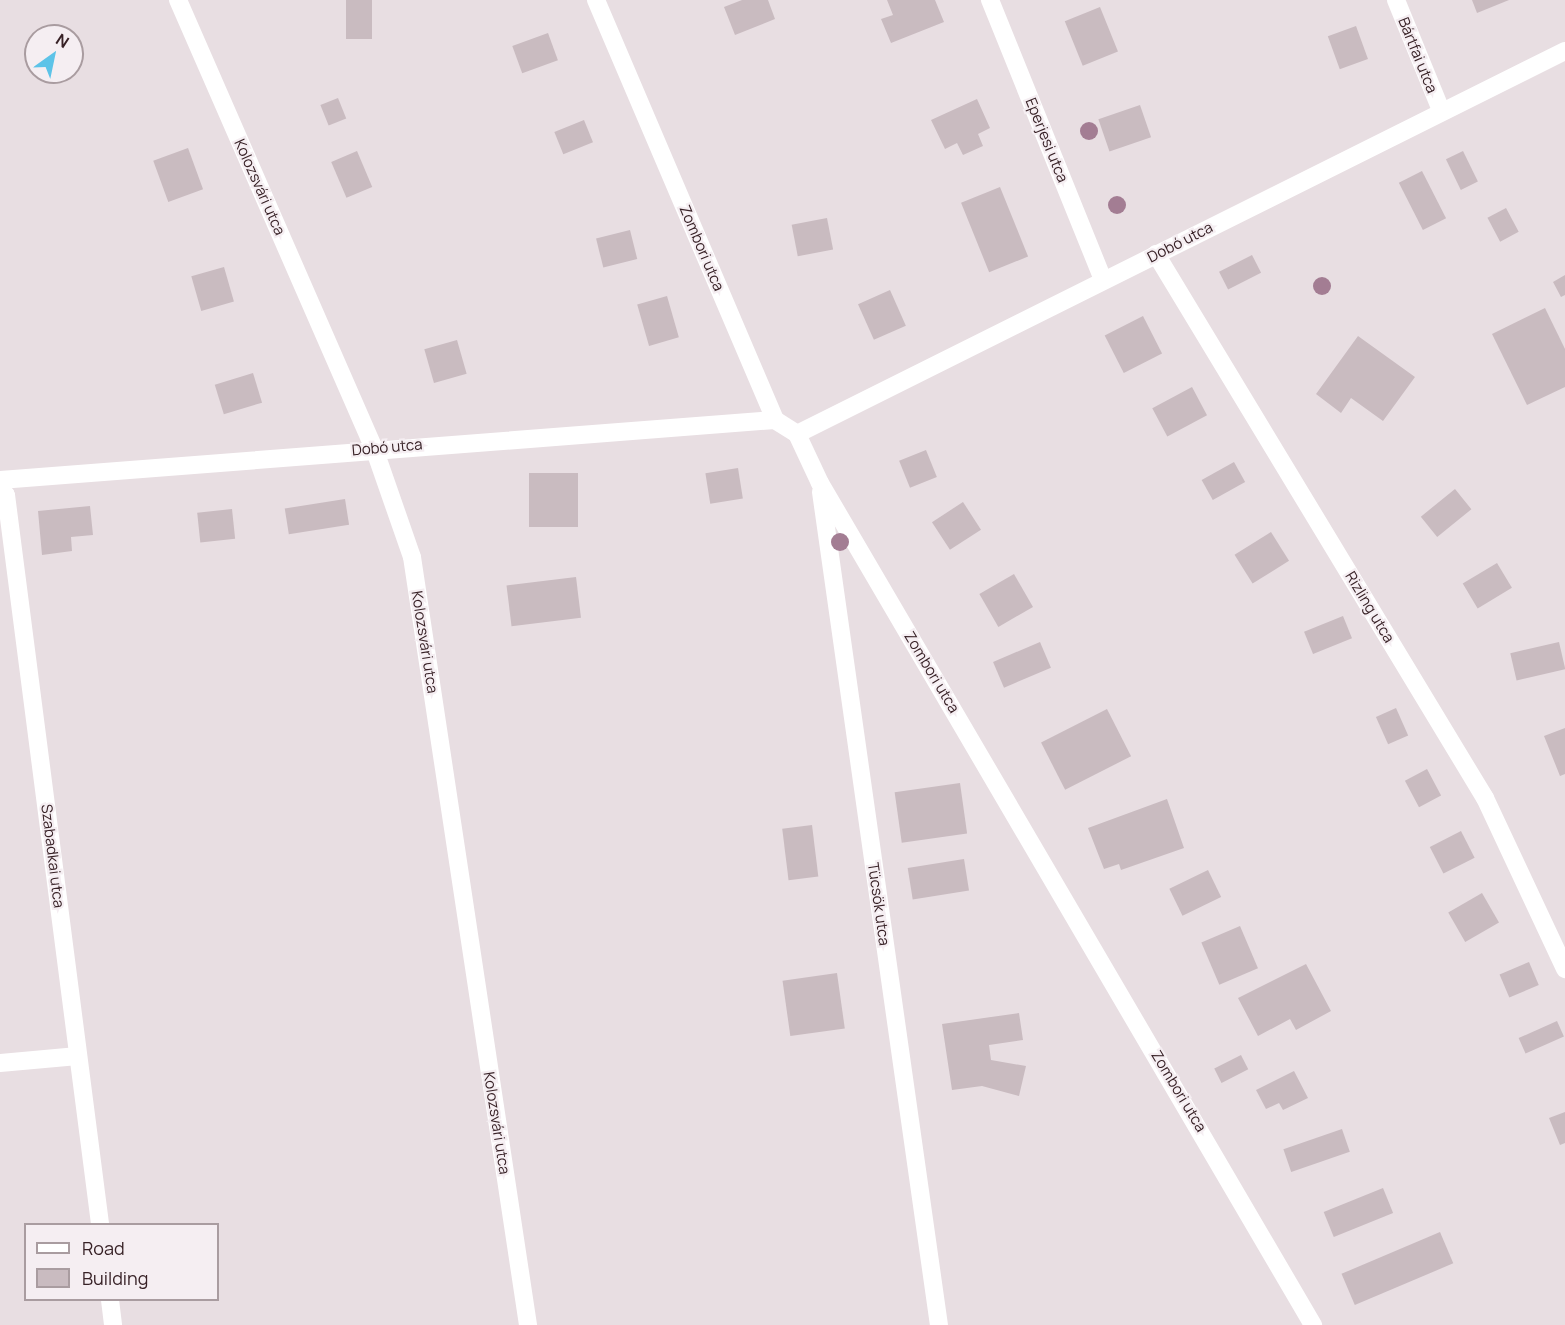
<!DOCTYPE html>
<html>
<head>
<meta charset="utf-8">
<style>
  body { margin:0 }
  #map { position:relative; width:1565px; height:1325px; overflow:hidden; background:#e8dee2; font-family:Manrope,sans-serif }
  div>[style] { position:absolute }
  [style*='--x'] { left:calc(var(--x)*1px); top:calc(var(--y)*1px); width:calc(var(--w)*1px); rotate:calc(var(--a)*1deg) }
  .building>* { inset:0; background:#c9bbc0; transform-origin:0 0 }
  .street>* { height:18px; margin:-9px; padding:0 9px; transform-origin:9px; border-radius:9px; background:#fff }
  .trees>* { width:18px; height:18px; margin:-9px; border-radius:50%; background:#a37d93 }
  span { translate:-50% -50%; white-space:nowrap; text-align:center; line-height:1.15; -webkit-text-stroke:4.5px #f5eef2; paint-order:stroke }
  .street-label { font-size:15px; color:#372126 }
  .legend { position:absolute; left:24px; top:1223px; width:195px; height:78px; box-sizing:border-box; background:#f5eef2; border:2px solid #a99ca0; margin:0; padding:8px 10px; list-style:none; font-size:18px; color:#372126 }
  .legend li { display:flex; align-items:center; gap:12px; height:30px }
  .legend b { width:30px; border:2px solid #a99ca0 }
  .north { position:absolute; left:24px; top:24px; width:60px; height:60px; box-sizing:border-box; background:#f5eef2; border:2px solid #a99ca0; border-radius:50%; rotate:33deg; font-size:16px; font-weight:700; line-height:24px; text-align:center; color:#372126 }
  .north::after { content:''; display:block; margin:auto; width:21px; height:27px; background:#5dc3e8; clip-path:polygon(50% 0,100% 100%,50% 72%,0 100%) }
</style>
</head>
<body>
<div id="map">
  <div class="building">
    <div style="left:346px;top:0;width:26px;height:39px"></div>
    <div style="clip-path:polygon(742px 0,768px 0,775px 19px,735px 35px,724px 7px)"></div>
    <div style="clip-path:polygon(887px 0,935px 0,944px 22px,891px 43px,881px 19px,893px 15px)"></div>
    <div style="clip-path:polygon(1472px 0,1509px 0,1477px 13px)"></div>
    <div style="left:1100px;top:7px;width:48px;height:38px;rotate:68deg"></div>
    <div style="left:1356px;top:26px;width:35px;height:30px;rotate:70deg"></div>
    <div style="left:548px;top:33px;width:29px;height:38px;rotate:70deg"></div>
    <div style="left:338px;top:98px;width:22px;height:19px;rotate:68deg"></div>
    <div style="clip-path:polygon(977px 99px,990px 128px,978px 134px,983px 146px,963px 155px,957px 143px,945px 149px,931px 120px)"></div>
    <div style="left:1140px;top:105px;width:34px;height:44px;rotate:71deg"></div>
    <div style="left:584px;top:120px;width:24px;height:32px;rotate:68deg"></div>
    <div style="left:188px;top:148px;width:44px;height:37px;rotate:70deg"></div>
    <div style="left:357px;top:151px;width:39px;height:28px;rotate:67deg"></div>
    <div style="left:1463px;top:151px;width:34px;height:19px;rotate:64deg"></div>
    <div style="left:1422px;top:171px;width:53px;height:26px;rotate:63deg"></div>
    <div style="left:1000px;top:187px;width:75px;height:42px;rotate:68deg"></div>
    <div style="left:1506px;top:208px;width:27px;height:21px;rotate:62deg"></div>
    <div style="left:827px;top:218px;width:32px;height:36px;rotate:79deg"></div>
    <div style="left:630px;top:230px;width:30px;height:35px;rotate:76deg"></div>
    <div style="left:1252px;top:255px;width:20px;height:37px;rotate:63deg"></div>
    <div style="left:224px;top:267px;width:36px;height:34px;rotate:74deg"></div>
    <div style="clip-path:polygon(1565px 275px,1565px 295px,1561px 297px,1553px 282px)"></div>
    <div style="left:890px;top:290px;width:39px;height:35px;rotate:66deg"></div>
    <div style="left:667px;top:296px;width:43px;height:31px;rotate:74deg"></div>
    <div style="clip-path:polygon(1545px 308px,1565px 349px,1565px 387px,1527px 405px,1492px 334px)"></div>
    <div style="left:1143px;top:316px;width:42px;height:43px;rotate:63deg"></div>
    <div style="clip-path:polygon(1358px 336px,1415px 377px,1383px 421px,1351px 398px,1341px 413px,1316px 394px)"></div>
    <div style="left:457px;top:340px;width:35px;height:34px;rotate:74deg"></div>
    <div style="left:253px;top:373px;width:31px;height:40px;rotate:73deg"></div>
    <div style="left:1192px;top:387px;width:32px;height:45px;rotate:62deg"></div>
    <div style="left:926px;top:450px;width:29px;height:29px;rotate:68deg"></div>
    <div style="left:1234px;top:462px;width:23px;height:37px;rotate:61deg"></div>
    <div style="left:738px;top:468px;width:31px;height:33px;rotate:81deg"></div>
    <div style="left:529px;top:473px;width:49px;height:54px"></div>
    <div style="left:1455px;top:489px;width:26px;height:44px;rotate:51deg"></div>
    <div style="left:345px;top:499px;width:26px;height:61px;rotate:81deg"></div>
    <div style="left:963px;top:502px;width:33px;height:37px;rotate:57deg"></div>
    <div style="clip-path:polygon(90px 506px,93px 535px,71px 537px,72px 551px,42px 555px,38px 511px)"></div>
    <div style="left:232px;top:509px;width:30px;height:35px;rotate:84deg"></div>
    <div style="left:1271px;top:532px;width:34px;height:43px;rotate:58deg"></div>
    <div style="left:1497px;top:563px;width:29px;height:40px;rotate:59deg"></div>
    <div style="left:1014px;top:574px;width:38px;height:40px;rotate:60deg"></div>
    <div style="left:576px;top:577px;width:41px;height:70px;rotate:83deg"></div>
    <div style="left:1343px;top:616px;width:24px;height:42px;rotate:68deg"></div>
    <div style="left:1040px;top:642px;width:28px;height:51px;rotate:67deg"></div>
    <div style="left:1559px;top:642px;width:28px;height:50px;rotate:77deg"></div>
    <div style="left:1396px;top:708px;width:30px;height:22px;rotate:66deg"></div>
    <div style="left:1107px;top:709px;width:53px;height:74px;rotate:63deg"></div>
    <div style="clip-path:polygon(1565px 728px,1565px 774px,1560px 776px,1544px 736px)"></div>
    <div style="left:1427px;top:769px;width:30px;height:25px;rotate:62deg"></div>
    <div style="left:960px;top:783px;width:51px;height:66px;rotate:82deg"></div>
    <div style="clip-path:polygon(1167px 799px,1184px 848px,1121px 870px,1119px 864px,1104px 869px,1088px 828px)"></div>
    <div style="left:812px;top:825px;width:52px;height:30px;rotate:83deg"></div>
    <div style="left:1461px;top:831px;width:30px;height:35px;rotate:63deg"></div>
    <div style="left:964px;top:859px;width:32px;height:57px;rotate:81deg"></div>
    <div style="left:1208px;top:870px;width:30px;height:43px;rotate:64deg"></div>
    <div style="left:1482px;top:893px;width:34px;height:39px;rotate:60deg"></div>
    <div style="left:1240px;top:926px;width:46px;height:42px;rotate:67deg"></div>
    <div style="left:1529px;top:962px;width:25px;height:32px;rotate:67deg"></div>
    <div style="clip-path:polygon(1306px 964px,1331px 1011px,1296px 1030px,1290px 1019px,1258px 1036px,1238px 998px)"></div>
    <div style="left:837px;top:973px;width:56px;height:55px;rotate:82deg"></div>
    <div style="clip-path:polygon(1019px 1013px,1023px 1040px,989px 1045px,991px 1060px,1026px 1066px,1019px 1096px,982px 1086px,952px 1090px,942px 1024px)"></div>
    <div style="left:1557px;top:1021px;width:17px;height:42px;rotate:66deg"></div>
    <div style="left:1241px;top:1055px;width:16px;height:30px;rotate:63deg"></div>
    <div style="clip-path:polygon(1294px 1071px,1308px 1098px,1283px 1110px,1279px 1103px,1266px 1109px,1256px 1090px)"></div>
    <div style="clip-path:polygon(1565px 1112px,1565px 1143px,1560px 1145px,1549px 1118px)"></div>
    <div style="left:1342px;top:1129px;width:24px;height:62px;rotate:71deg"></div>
    <div style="left:1383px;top:1188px;width:27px;height:64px;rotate:68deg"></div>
    <div style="left:1440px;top:1232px;width:34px;height:107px;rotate:67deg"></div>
  </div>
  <div class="street">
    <div style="--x:178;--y:0;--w:489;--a:66.4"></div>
    <div style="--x:374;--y:448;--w:115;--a:70.8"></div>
    <div style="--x:412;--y:557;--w:777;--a:81.41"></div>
    <div style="--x:596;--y:0;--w:457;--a:66.9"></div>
    <div style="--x:775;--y:420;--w:26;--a:32"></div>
    <div style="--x:797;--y:434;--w:54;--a:64.9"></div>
    <div style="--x:820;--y:483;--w:976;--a:59.65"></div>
    <div style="--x:990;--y:0;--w:301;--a:68"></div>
    <div style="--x:1396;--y:0;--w:119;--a:67.8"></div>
    <div style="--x:1156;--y:254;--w:636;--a:58.84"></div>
    <div style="--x:1485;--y:798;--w:189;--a:64.9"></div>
    <div style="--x:797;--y:434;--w:858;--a:-26.51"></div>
    <div style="--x:0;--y:480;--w:777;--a:-4.43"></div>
    <div style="--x:0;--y:491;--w:7;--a:34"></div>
    <div style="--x:6;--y:495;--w:735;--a:82.65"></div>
    <div style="--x:821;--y:492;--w:841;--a:81.94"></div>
    <div style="--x:0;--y:1063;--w:78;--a:-5.1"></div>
    <div style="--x:110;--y:1300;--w:25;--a:83"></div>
  </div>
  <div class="trees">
    <div style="left:1089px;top:131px"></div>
    <div style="left:1117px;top:205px"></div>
    <div style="left:1322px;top:286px"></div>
    <div style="left:840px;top:542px"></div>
  </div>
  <div class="street-label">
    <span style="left:1418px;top:55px;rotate:68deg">Bártfai utca</span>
    <span style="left:1047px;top:140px;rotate:68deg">Eperjesi utca</span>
    <span style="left:260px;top:187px;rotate:66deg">Kolozsvári utca</span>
    <span style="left:1180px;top:242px;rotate:-27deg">Dobó utca</span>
    <span style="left:702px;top:248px;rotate:67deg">Zombori utca</span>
    <span style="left:387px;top:447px;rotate:-5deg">Dobó utca</span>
    <span style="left:1370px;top:607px;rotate:59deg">Rizling utca</span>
    <span style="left:425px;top:642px;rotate:81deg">Kolozsvári utca</span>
    <span style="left:932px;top:672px;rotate:59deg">Zombori utca</span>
    <span style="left:53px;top:856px;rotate:83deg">Szabadkai utca</span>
    <span style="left:879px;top:904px;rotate:82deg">Tücsök utca</span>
    <span style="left:1179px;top:1091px;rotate:59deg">Zombori utca</span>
    <span style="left:497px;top:1123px;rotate:81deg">Kolozsvári utca</span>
  </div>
  <ul class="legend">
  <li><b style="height:8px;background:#fff"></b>Road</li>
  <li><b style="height:16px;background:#c9bbc0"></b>Building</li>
  </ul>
  <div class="north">N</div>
</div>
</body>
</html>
